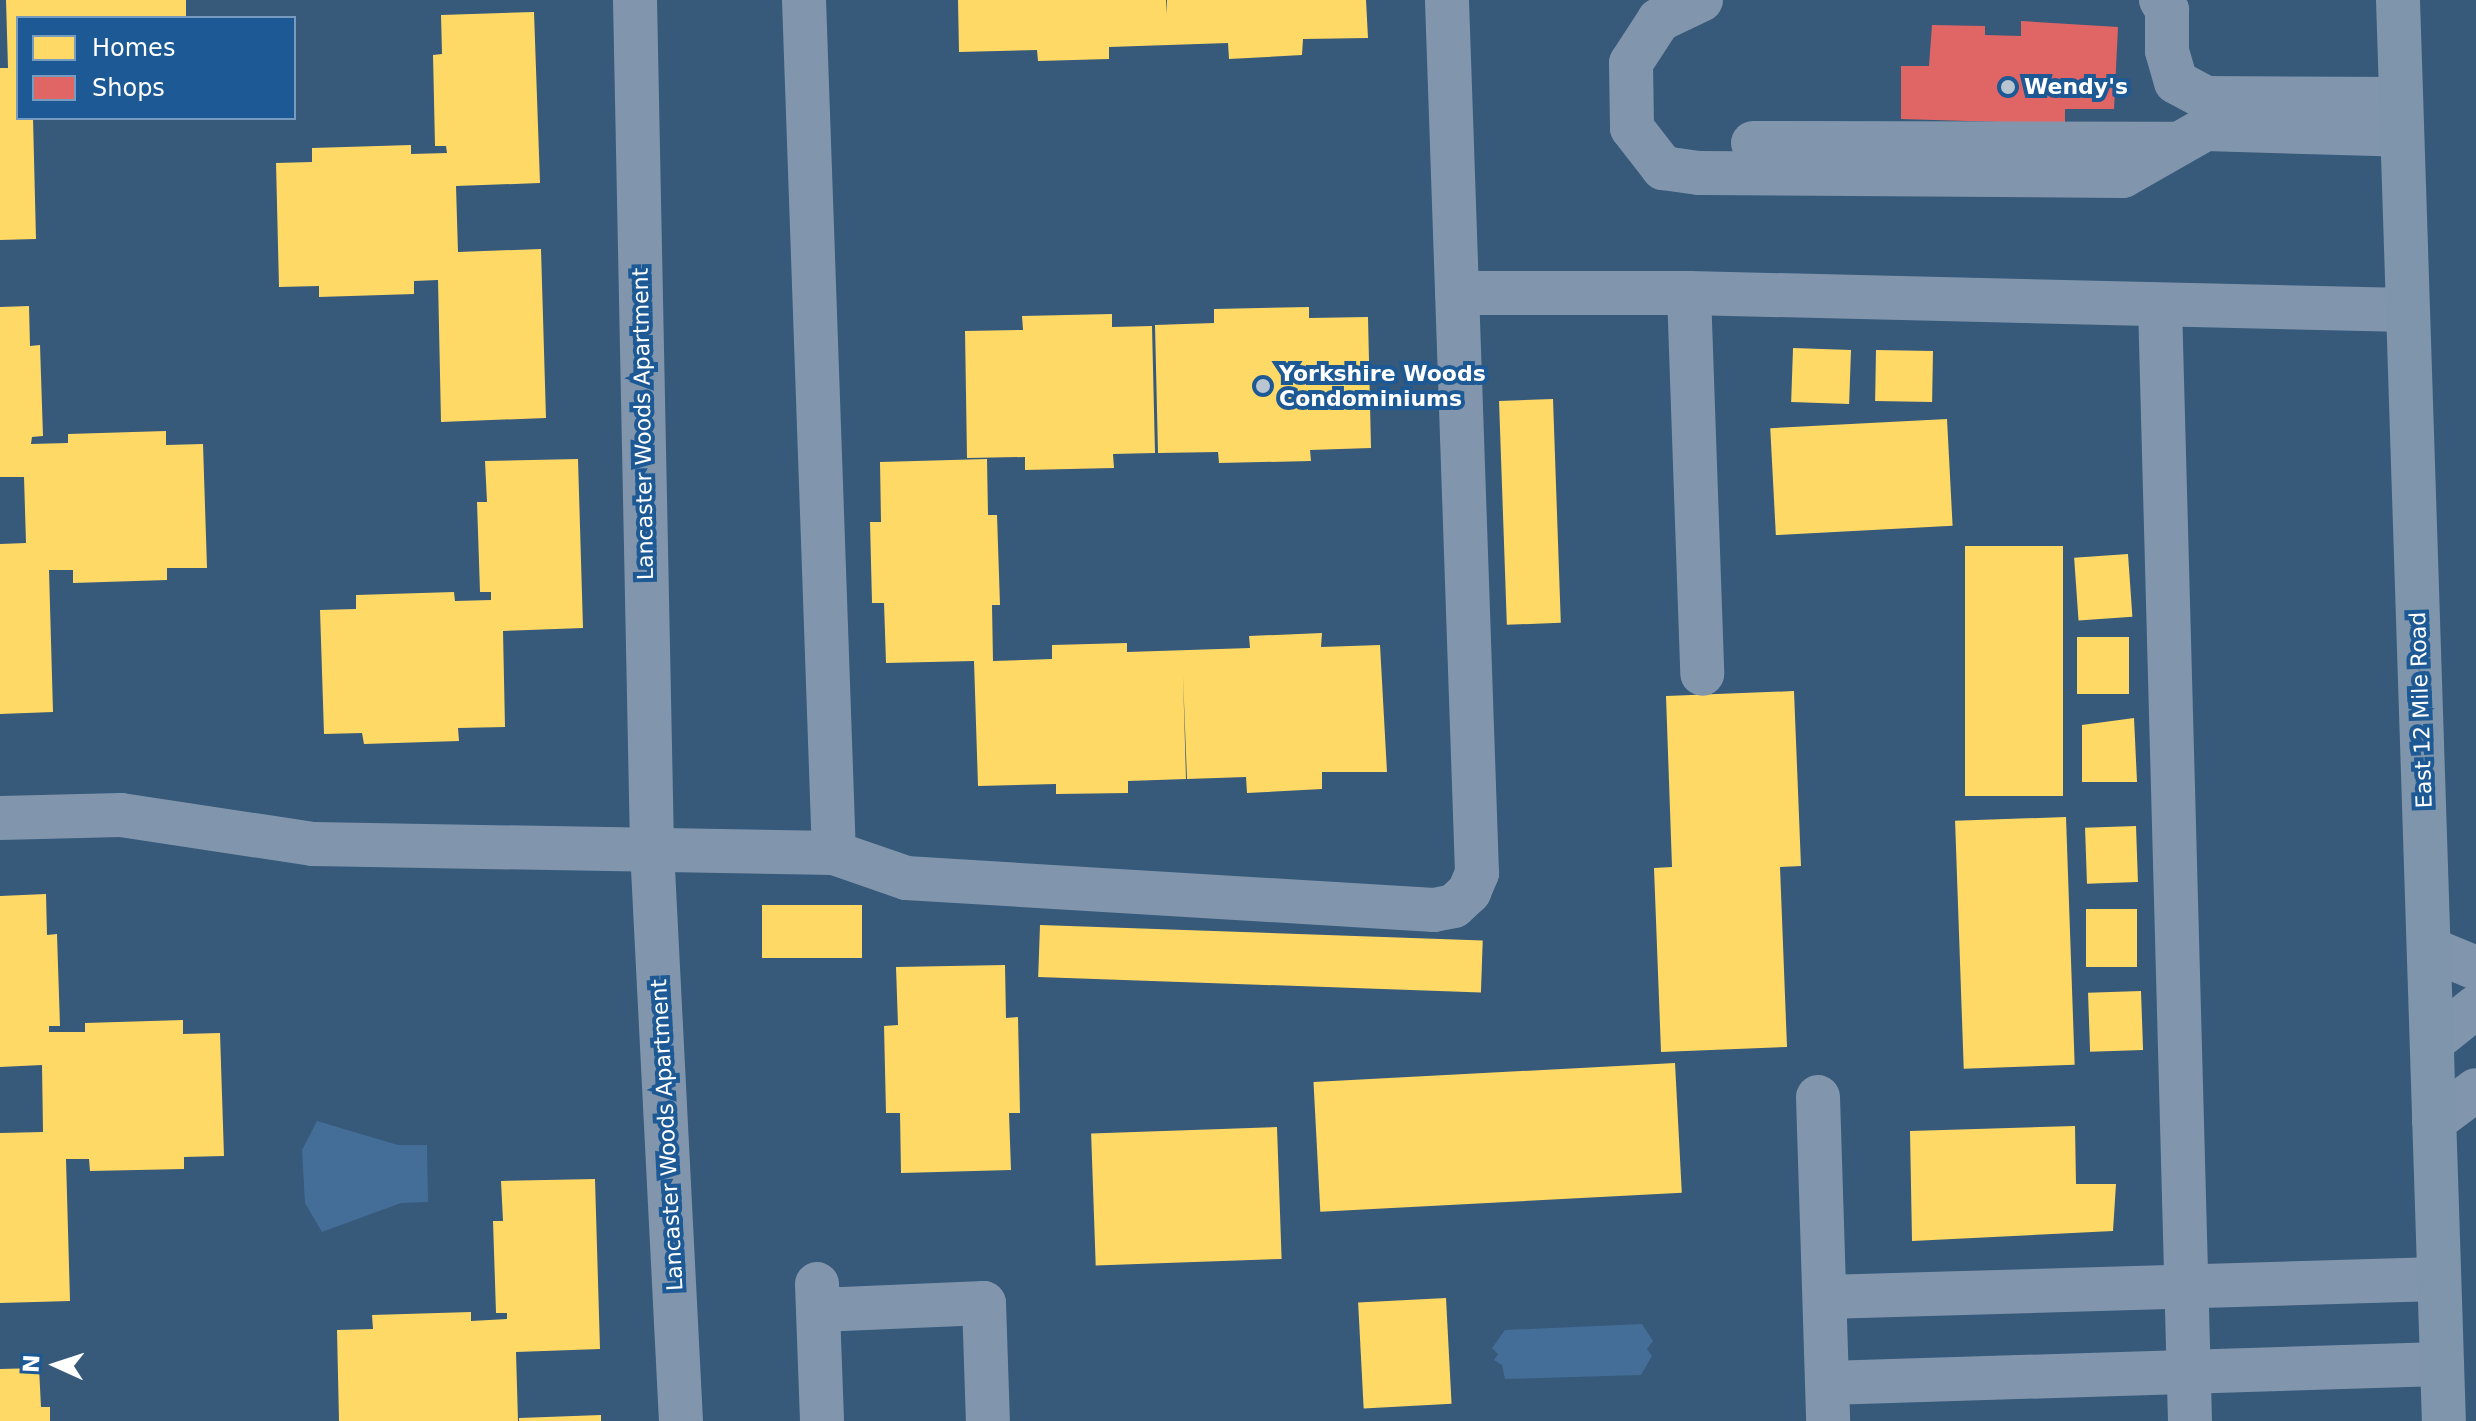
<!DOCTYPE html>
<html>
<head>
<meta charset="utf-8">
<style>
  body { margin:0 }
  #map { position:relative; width:2476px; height:1421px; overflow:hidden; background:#37597a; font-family:"DejaVu Sans",sans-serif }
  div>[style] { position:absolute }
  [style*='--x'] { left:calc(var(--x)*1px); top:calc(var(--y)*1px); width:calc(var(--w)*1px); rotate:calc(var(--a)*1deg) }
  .water>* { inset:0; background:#446e97 }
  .homes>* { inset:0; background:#ffd966; transform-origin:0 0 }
  .shops>* { inset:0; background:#e06666 }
  .minor>* { height:44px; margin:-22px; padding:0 22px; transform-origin:22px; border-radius:22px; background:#8196ad }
  .major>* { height:44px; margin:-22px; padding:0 22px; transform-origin:22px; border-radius:22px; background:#7e95ab }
  .dots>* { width:22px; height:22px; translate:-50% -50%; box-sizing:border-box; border:4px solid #1c5995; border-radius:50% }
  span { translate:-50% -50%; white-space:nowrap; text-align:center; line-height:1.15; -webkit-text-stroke:8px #1c5995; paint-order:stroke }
  .poi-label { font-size:22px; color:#fff; font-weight:700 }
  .left { translate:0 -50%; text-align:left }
  .street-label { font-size:22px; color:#fff }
  .legend { position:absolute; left:16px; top:16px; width:280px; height:104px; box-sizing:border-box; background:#1c5995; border:2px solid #779bbf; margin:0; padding:10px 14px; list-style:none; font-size:24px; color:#fff }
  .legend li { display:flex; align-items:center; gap:16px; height:40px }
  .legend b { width:40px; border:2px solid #779bbf }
  .north { position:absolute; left:16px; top:1325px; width:80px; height:80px; -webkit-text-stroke:6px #1c5995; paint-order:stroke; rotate:273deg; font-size:22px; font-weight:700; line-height:32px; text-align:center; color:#fff }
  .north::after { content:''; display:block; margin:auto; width:28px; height:36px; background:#fff; clip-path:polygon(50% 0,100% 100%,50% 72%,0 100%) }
</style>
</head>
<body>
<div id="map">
  <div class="water">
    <div style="clip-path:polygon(317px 1121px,398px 1145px,427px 1145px,428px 1202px,401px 1203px,322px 1232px,305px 1203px,302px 1150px)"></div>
    <div style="clip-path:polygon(1642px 1324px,1653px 1341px,1647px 1349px,1652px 1356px,1641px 1375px,1505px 1379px,1502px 1365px,1494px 1360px,1498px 1354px,1492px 1348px,1505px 1330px)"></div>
  </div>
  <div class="homes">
    <div style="clip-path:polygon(6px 0,186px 0,186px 18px,18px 18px,18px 118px,33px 118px,36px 239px,0 240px,0 68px,8px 68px)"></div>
    <div style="clip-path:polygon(958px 0,1166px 0,1166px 14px,1167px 0,1366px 0,1368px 38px,1303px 39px,1302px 55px,1229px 59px,1228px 43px,1109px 47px,1109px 59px,1038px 61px,1037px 50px,959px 52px)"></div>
    <div style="clip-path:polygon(534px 12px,540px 183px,456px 186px,458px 252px,541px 249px,546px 418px,441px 422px,438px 280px,414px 281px,414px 294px,319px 297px,319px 286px,279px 287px,276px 163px,312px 162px,312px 148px,411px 145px,411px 154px,447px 153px,446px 146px,435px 146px,433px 55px,442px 54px,441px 15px)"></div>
    <div style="clip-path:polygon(29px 306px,30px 346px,40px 345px,43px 436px,32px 437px,31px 444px,68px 443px,68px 434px,166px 431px,166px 445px,203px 444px,207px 568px,167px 568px,167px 580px,73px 583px,73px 570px,49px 570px,53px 712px,0 714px,0 544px,26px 543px,24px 477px,0 477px,0 307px)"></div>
    <div style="clip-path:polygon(1309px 307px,1309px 318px,1368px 317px,1371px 448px,1310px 450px,1311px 461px,1219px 463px,1218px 452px,1158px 453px,1155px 325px,1214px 323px,1214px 309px)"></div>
    <div style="clip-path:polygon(1112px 314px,1112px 327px,1152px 326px,1155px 453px,1113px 454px,1114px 468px,1025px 470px,1025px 457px,967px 458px,965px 331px,1023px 330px,1022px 316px)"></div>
    <div style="left:1851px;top:350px;width:54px;height:58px;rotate:92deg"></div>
    <div style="left:1876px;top:350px;width:57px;height:51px;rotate:1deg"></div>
    <div style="left:1553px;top:399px;width:224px;height:54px;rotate:88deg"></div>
    <div style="left:1947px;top:419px;width:107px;height:177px;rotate:87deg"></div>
    <div style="clip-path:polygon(578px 459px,583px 628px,503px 631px,505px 727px,458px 728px,459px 741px,364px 744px,362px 733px,324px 734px,320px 610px,356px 609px,356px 595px,454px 592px,455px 601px,491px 600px,491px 592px,480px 592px,477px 502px,487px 502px,485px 461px)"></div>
    <div style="clip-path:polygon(987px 459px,988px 515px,997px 515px,1000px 605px,992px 605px,993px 661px,1052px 659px,1052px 645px,1127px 643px,1127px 652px,1250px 648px,1249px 636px,1322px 633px,1321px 647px,1380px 645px,1387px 772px,1322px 772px,1322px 789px,1247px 793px,1246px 777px,1187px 779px,1183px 676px,1186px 779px,1128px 781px,1128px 793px,1056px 794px,1056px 784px,978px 786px,974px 661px,886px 663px,884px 603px,872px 603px,870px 522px,881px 522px,880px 462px)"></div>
    <div style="left:2063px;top:546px;width:250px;height:98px;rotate:90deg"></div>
    <div style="left:2128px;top:554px;width:63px;height:54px;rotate:86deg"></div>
    <div style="left:2129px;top:637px;width:57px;height:52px;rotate:90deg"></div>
    <div style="clip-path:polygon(1794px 691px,1801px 866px,1780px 867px,1787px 1047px,1661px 1052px,1654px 868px,1672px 867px,1666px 696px)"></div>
    <div style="clip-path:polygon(2134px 718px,2137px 782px,2082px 782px,2082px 725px)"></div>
    <div style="left:2066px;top:817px;width:248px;height:111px;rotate:88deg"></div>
    <div style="left:2136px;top:826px;width:56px;height:51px;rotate:88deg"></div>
    <div style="clip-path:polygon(46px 894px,47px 935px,57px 934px,60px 1026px,49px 1026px,49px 1032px,85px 1032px,85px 1023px,183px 1020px,183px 1034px,220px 1033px,224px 1156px,184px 1157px,184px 1169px,90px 1171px,89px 1159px,66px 1159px,70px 1301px,0 1303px,0 1133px,43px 1132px,42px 1065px,0 1067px,0 896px)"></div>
    <div style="left:862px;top:905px;width:53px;height:100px;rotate:90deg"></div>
    <div style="left:2137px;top:909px;width:58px;height:51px;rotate:90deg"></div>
    <div style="left:1040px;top:925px;width:443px;height:52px;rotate:2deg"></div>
    <div style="clip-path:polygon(1005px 965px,1006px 1018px,1018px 1017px,1020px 1113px,1009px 1113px,1011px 1170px,901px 1173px,900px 1113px,886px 1113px,884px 1026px,898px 1025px,896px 967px)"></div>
    <div style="left:2141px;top:991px;width:59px;height:53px;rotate:88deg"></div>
    <div style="left:1675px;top:1063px;width:130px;height:362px;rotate:87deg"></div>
    <div style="clip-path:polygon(2075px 1126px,2076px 1184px,2116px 1184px,2113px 1231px,1912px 1241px,1910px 1131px)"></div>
    <div style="left:1277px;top:1127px;width:132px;height:186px;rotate:88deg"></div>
    <div style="clip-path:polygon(595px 1179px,600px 1349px,516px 1352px,518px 1421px,339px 1421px,337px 1330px,373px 1329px,372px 1315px,471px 1312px,471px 1321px,507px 1319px,507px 1313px,496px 1313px,493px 1221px,503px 1221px,501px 1181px)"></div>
    <div style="left:1446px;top:1298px;width:106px;height:88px;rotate:87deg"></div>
    <div style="clip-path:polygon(39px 1368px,41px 1407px,50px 1407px,50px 1421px,0 1421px,0 1369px)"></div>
    <div style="clip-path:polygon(601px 1415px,601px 1421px,519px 1421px,519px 1418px)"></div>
  </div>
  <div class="shops">
    <div style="clip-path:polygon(2021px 21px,2118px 27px,2114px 109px,2065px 109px,2065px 124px,1901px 119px,1901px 66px,1929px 66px,1932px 25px,1985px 26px,1985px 35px,2021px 36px)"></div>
  </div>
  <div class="minor">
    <div style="--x:635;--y:0;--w:849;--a:88.85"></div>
    <div style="--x:652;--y:849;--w:573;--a:87.1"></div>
    <div style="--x:804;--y:0;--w:854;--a:87.99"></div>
    <div style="--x:834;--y:853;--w:76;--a:19.1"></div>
    <div style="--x:906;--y:878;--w:529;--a:3.47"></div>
    <div style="--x:1434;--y:910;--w:20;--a:-11"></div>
    <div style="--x:1454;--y:906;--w:21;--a:-43"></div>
    <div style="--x:1469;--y:892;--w:21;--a:-67"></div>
    <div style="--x:1477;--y:873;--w:874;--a:-91.97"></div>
    <div style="--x:1701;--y:0;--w:47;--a:154.5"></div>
    <div style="--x:1659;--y:20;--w:51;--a:123.1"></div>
    <div style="--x:1631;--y:63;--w:65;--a:89.1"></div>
    <div style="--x:1632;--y:128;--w:51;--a:52.2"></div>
    <div style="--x:1663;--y:168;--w:36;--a:8"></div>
    <div style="--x:1699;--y:173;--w:424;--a:0.4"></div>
    <div style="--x:2123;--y:176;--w:95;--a:-29.8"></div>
    <div style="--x:2205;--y:129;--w:197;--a:1.7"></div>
    <div style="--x:2161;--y:0;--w:12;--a:59"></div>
    <div style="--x:2167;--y:10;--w:41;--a:90"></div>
    <div style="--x:2167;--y:51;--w:32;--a:74"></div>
    <div style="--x:2176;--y:82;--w:34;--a:28"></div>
    <div style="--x:2206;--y:98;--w:194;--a:0.3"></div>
    <div style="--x:1753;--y:143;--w:421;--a:0.1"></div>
    <div style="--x:1457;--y:293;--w:232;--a:0"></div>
    <div style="--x:1689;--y:293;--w:718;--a:1.36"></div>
    <div style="--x:1689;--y:293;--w:381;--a:88"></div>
    <div style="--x:2160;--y:305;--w:1116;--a:88.46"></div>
    <div style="--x:0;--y:818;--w:121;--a:-1.4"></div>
    <div style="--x:121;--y:815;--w:194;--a:8.6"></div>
    <div style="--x:313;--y:844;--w:521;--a:0.99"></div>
    <div style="--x:2430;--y:949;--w:50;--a:22.4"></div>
    <div style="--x:2432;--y:1042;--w:56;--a:-38.5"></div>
    <div style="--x:1818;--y:1097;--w:324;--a:88.2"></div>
    <div style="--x:2434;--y:1121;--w:52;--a:-36.4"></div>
    <div style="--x:817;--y:1284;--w:137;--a:87.9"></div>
    <div style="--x:1826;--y:1297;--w:612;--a:-1.68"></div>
    <div style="--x:819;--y:1310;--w:165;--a:-2.4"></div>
    <div style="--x:984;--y:1303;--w:118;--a:88.1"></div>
    <div style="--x:1828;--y:1383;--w:613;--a:-1.78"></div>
  </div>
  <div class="major">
    <div style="--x:2398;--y:0;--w:1422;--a:88.15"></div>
  </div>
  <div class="dots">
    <div style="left:2008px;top:87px;background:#b9c5d0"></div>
    <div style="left:1263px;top:386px;background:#b9c5d0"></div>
  </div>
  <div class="poi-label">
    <span class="left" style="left:2024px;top:87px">Wendy's</span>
    <span class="left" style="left:1279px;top:386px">Yorkshire Woods<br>Condominiums</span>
  </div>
  <div class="street-label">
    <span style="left:643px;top:424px;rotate:-91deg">Lancaster Woods Apartment</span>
    <span style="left:2421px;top:710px;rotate:-92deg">East 12 Mile Road</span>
    <span style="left:667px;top:1135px;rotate:-93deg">Lancaster Woods Apartment</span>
  </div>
  <ul class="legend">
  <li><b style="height:22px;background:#ffd966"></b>Homes</li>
  <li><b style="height:22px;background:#e06666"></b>Shops</li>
  </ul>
  <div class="north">N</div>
</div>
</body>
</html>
